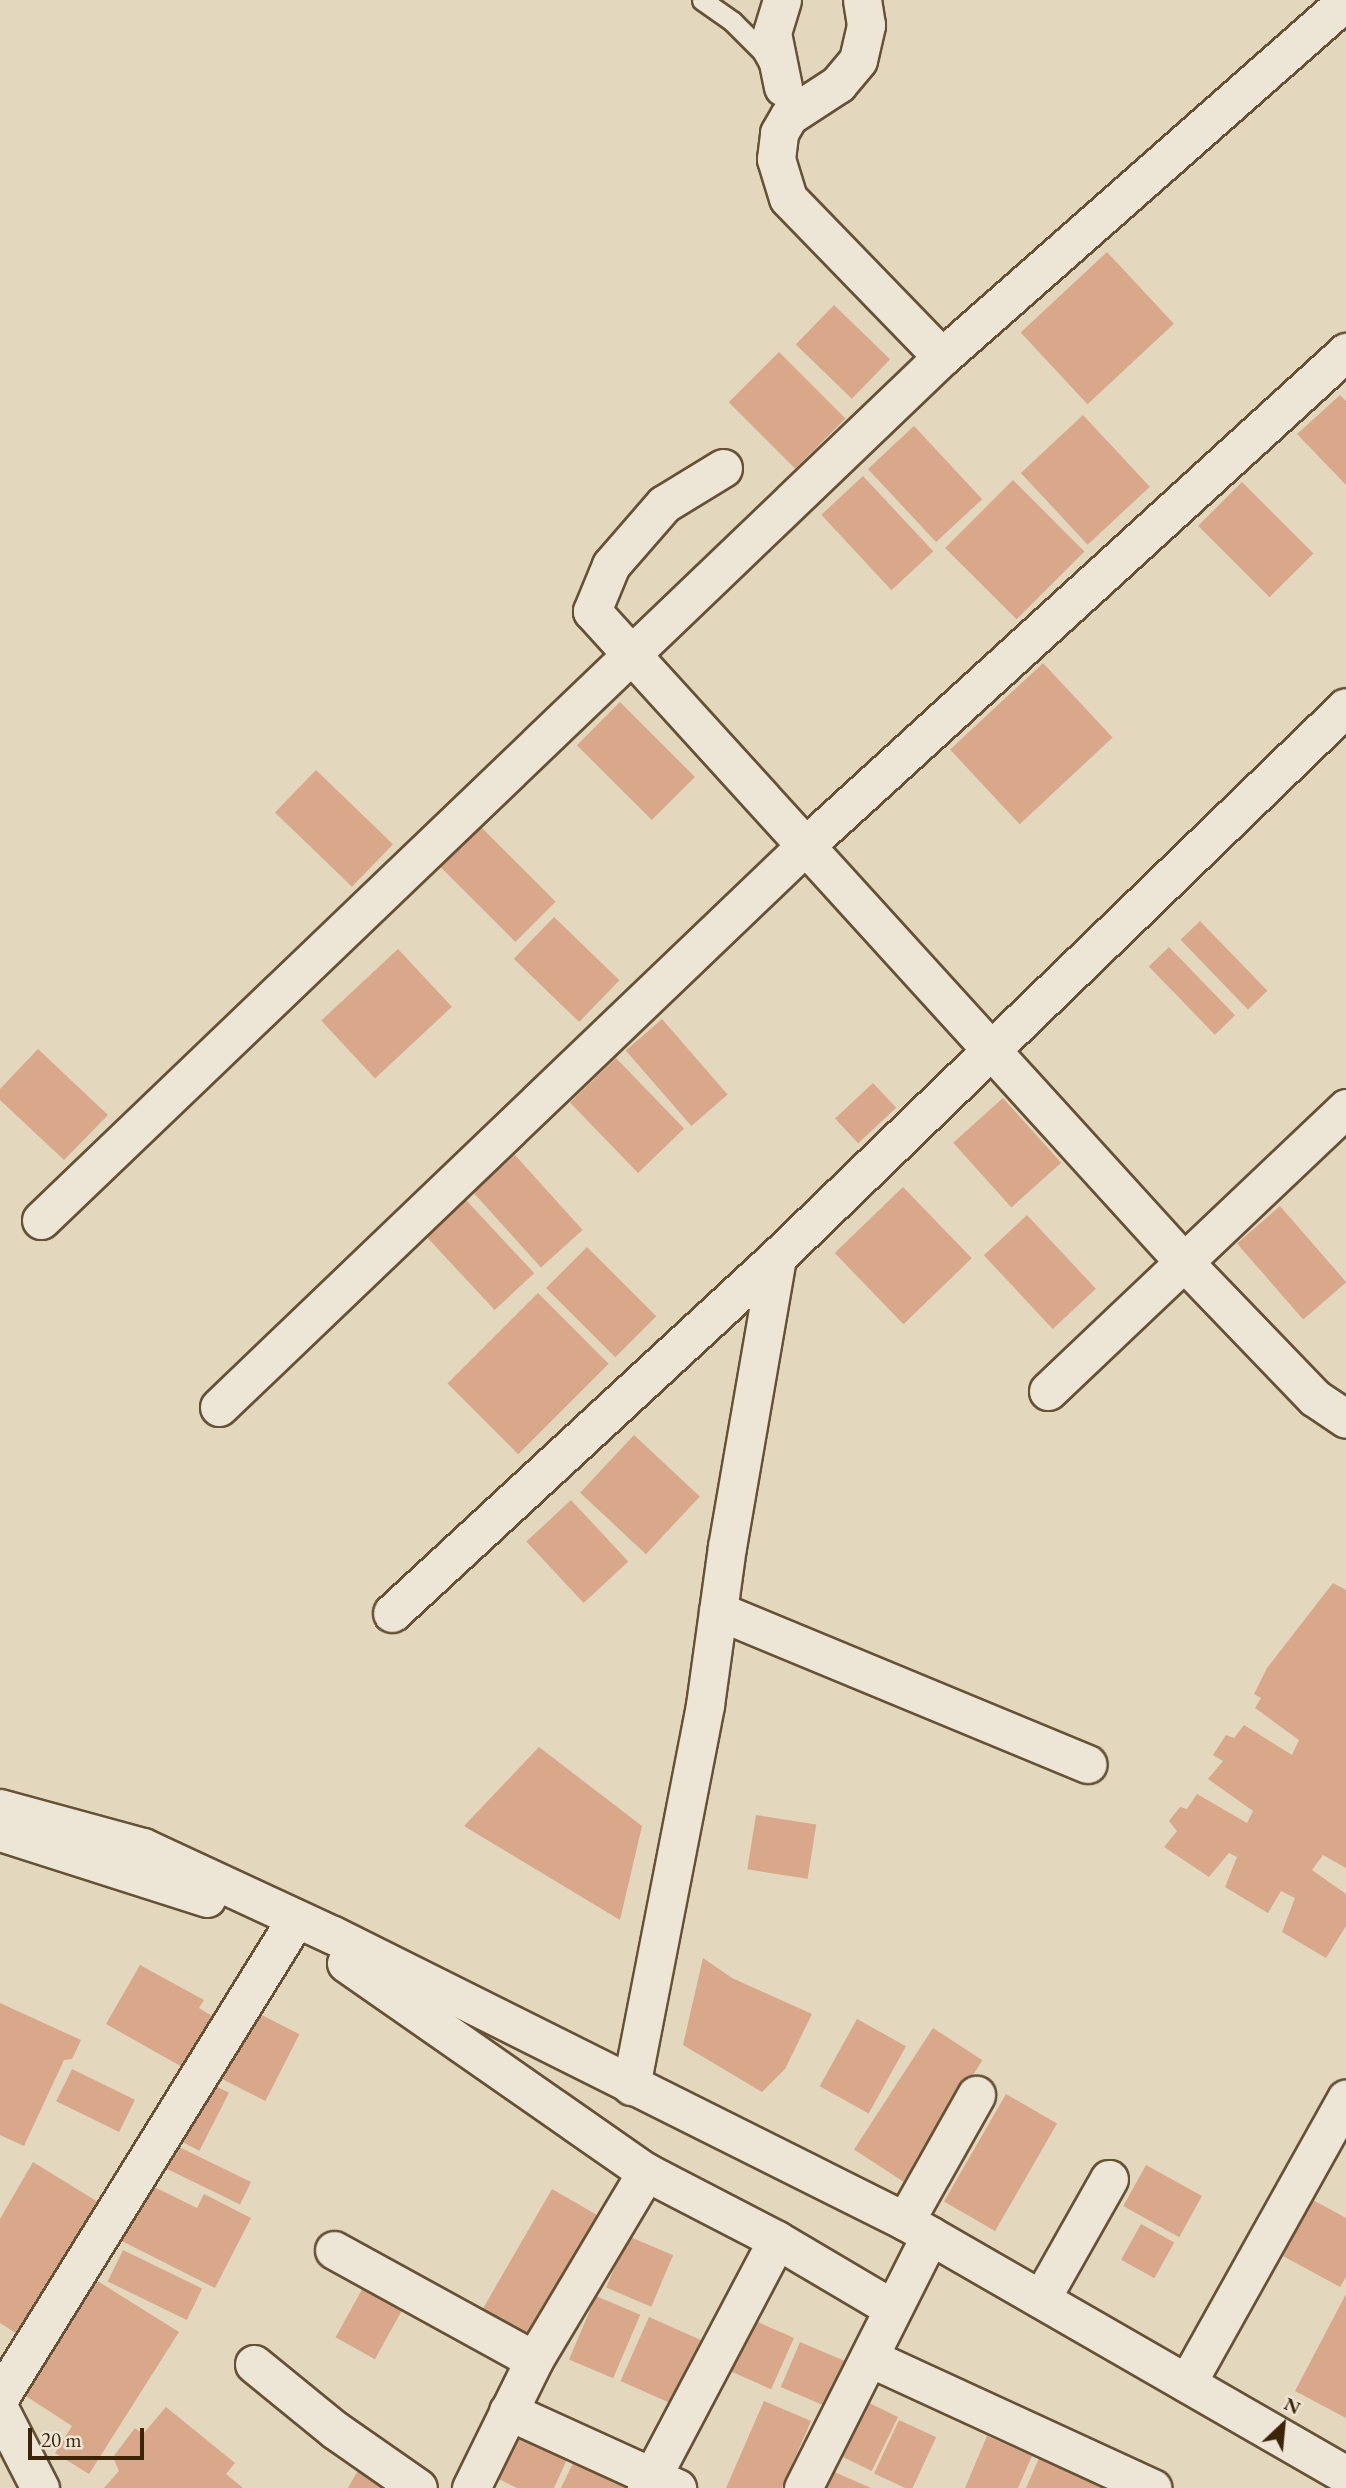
<!DOCTYPE html>
<html>
<head>
<meta charset="utf-8">
<style>
  body { margin:0 }
  #map { position:relative; width:1346px; height:2488px; overflow:hidden; background:#e3d7be; font-family:"EB Garamond",serif }
  div>[style] { position:absolute }
  [style*='--x'] { left:calc(var(--x)*1px); top:calc(var(--y)*1px); width:calc(var(--w)*1px); rotate:calc(var(--a)*1deg) }
  .building>* { inset:0; background:#d9a88a; transform-origin:0 0 }
  .roads { filter:drop-shadow(2px 0 #665135) drop-shadow(-2px 0 #665135) drop-shadow(0 2px #665135) drop-shadow(0 -2px #665135) }
  .lane>* { height:19px; margin:-9.5px; padding:0 9.5px; transform-origin:9.5px; border-radius:9.5px; background:#ede5d5 }
  .street>* { height:37px; margin:-18.5px; padding:0 18.5px; transform-origin:18.5px; border-radius:18.5px; background:#ede5d5 }
  span { translate:-50% -50%; white-space:nowrap; text-align:center; line-height:1.15; -webkit-text-stroke:5px #ede5d5; paint-order:stroke }
  .north { position:absolute; left:1248px; top:2390px; width:70px; height:70px; -webkit-text-stroke:5px #ede5d5; paint-order:stroke; rotate:26deg; font-size:19px; font-weight:700; line-height:28px; text-align:center; color:#3c2407 }
  .north::after { content:''; display:block; margin:auto; width:24px; height:32px; background:#3c2407; clip-path:polygon(50% 0,100% 100%,50% 72%,0 100%) }
  .scale { position:absolute; left:28px; top:2428px; width:116px; height:32px; box-sizing:border-box; border:4px solid #3c2407; border-top:0; padding-left:9px; font-size:21px; line-height:24px; white-space:nowrap; color:#3c2407; -webkit-text-stroke:5px #ede5d5; paint-order:stroke }
</style>
</head>
<body>
<div id="map">
  <div class="building">
    <div style="left:1107px;top:252px;width:98px;height:118px;rotate:47deg"></div>
    <div style="left:834px;top:305px;width:78px;height:55px;rotate:44deg"></div>
    <div style="left:779px;top:352px;width:94px;height:71px;rotate:45deg"></div>
    <div style="clip-path:polygon(1340px 395px,1346px 401px,1346px 485px,1297px 434px)"></div>
    <div style="left:1083px;top:415px;width:98px;height:85px;rotate:47deg"></div>
    <div style="left:914px;top:426px;width:100px;height:63px;rotate:47deg"></div>
    <div style="left:863px;top:476px;width:103px;height:57px;rotate:47deg"></div>
    <div style="left:1013px;top:480px;width:101px;height:96px;rotate:45deg"></div>
    <div style="left:1242px;top:482px;width:101px;height:62px;rotate:45deg"></div>
    <div style="left:1043px;top:663px;width:102px;height:127px;rotate:47deg"></div>
    <div style="left:620px;top:702px;width:106px;height:61px;rotate:45deg"></div>
    <div style="left:316px;top:770px;width:107px;height:59px;rotate:44deg"></div>
    <div style="left:480px;top:826px;width:107px;height:57px;rotate:45deg"></div>
    <div style="left:554px;top:917px;width:91px;height:58px;rotate:44deg"></div>
    <div style="left:1200px;top:921px;width:97px;height:27px;rotate:46deg"></div>
    <div style="left:1169px;top:947px;width:95px;height:28px;rotate:46deg"></div>
    <div style="left:398px;top:949px;width:79px;height:105px;rotate:47deg"></div>
    <div style="left:662px;top:1019px;width:100px;height:48px;rotate:49deg"></div>
    <div style="clip-path:polygon(38px 1049px,108px 1115px,64px 1160px,0 1100px,0 1089px)"></div>
    <div style="left:616px;top:1058px;width:98px;height:64px;rotate:46deg"></div>
    <div style="left:873px;top:1083px;width:34px;height:52px;rotate:47deg"></div>
    <div style="left:1003px;top:1098px;width:87px;height:67px;rotate:48deg"></div>
    <div style="left:515px;top:1155px;width:101px;height:56px;rotate:48deg"></div>
    <div style="left:903px;top:1187px;width:99px;height:95px;rotate:46deg"></div>
    <div style="left:466px;top:1200px;width:100px;height:54px;rotate:47deg"></div>
    <div style="left:1280px;top:1206px;width:101px;height:57px;rotate:49deg"></div>
    <div style="left:1027px;top:1215px;width:101px;height:59px;rotate:47deg"></div>
    <div style="left:587px;top:1247px;width:98px;height:58px;rotate:45deg"></div>
    <div style="left:538px;top:1293px;width:100px;height:128px;rotate:45deg"></div>
    <div style="left:634px;top:1435px;width:90px;height:79px;rotate:43deg"></div>
    <div style="left:571px;top:1500px;width:84px;height:61px;rotate:47deg"></div>
    <div style="clip-path:polygon(1333px 1583px,1346px 1590px,1346px 1868px,1323px 1855px,1312px 1870px,1346px 1894px,1346px 1926px,1326px 1958px,1282px 1932px,1295px 1898px,1281px 1891px,1268px 1913px,1225px 1887px,1237px 1857px,1229px 1853px,1209px 1877px,1164px 1847px,1177px 1831px,1169px 1821px,1180px 1807px,1187px 1809px,1197px 1794px,1247px 1823px,1253px 1811px,1208px 1779px,1223px 1761px,1213px 1755px,1226px 1735px,1234px 1738px,1244px 1725px,1292px 1755px,1299px 1740px,1255px 1708px,1261px 1698px,1254px 1694px,1267px 1668px)"></div>
    <div style="clip-path:polygon(539px 1747px,642px 1826px,620px 1920px,464px 1826px)"></div>
    <div style="left:756px;top:1815px;width:61px;height:55px;rotate:9deg"></div>
    <div style="clip-path:polygon(703px 1958px,732px 1978px,812px 2014px,785px 2069px,762px 2092px,683px 2045px)"></div>
    <div style="clip-path:polygon(140px 1965px,204px 2000px,199px 2008px,212px 2016px,184px 2068px,106px 2024px)"></div>
    <div style="clip-path:polygon(0 2003px,81px 2040px,72px 2059px,64px 2060px,24px 2146px,0 2135px)"></div>
    <div style="left:246px;top:2007px;width:60px;height:75px;rotate:27deg"></div>
    <div style="left:857px;top:2019px;width:56px;height:77px;rotate:29deg"></div>
    <div style="left:933px;top:2028px;width:59px;height:145px;rotate:33deg"></div>
    <div style="left:72px;top:2069px;width:70px;height:36px;rotate:26deg"></div>
    <div style="left:204px;top:2080px;width:28px;height:65px;rotate:27deg"></div>
    <div style="left:1006px;top:2094px;width:59px;height:124px;rotate:30deg"></div>
    <div style="left:171px;top:2143px;width:89px;height:25px;rotate:26deg"></div>
    <div style="clip-path:polygon(33px 2162px,98px 2202px,22px 2337px,0 2323px,0 2219px)"></div>
    <div style="left:1146px;top:2165px;width:64px;height:47px;rotate:29deg"></div>
    <div style="clip-path:polygon(144px 2182px,197px 2208px,204px 2194px,251px 2218px,215px 2288px,116px 2238px)"></div>
    <div style="left:552px;top:2189px;width:56px;height:152px;rotate:30deg"></div>
    <div style="clip-path:polygon(1313px 2200px,1346px 2218px,1346px 2277px,1340px 2287px,1283px 2256px)"></div>
    <div style="left:1141px;top:2224px;width:38px;height:41px;rotate:29deg"></div>
    <div style="left:628px;top:2236px;width:49px;height:56px;rotate:23deg"></div>
    <div style="left:123px;top:2250px;width:88px;height:35px;rotate:26deg"></div>
    <div style="clip-path:polygon(88px 2275px,179px 2332px,89px 2474px,55px 2453px,72px 2426px,15px 2389px)"></div>
    <div style="left:369px;top:2277px;width:45px;height:69px;rotate:29deg"></div>
    <div style="clip-path:polygon(1346px 2294px,1346px 2418px,1295px 2391px)"></div>
    <div style="left:596px;top:2296px;width:48px;height:69px;rotate:23deg"></div>
    <div style="left:649px;top:2317px;width:64px;height:70px;rotate:24deg"></div>
    <div style="left:751px;top:2319px;width:47px;height:56px;rotate:24deg"></div>
    <div style="left:800px;top:2342px;width:50px;height:49px;rotate:23deg"></div>
    <div style="left:863px;top:2400px;width:39px;height:60px;rotate:26deg"></div>
    <div style="clip-path:polygon(764px 2401px,811px 2421px,782px 2488px,726px 2488px)"></div>
    <div style="clip-path:polygon(166px 2407px,235px 2463px,226px 2474px,243px 2488px,104px 2488px,119px 2471px,113px 2457px,135px 2428px,143px 2434px)"></div>
    <div style="left:899px;top:2420px;width:41px;height:59px;rotate:25deg"></div>
    <div style="clip-path:polygon(509px 2428px,569px 2455px,554px 2488px,517px 2488px,488px 2474px)"></div>
    <div style="clip-path:polygon(987px 2436px,1032px 2456px,1018px 2488px,965px 2488px)"></div>
    <div style="clip-path:polygon(577px 2455px,634px 2488px,561px 2488px)"></div>
    <div style="clip-path:polygon(1040px 2456px,1112px 2488px,1026px 2488px)"></div>
    <div style="clip-path:polygon(361px 2465px,402px 2488px,348px 2488px)"></div>
    <div style="clip-path:polygon(832px 2471px,871px 2488px,824px 2488px)"></div>
  </div>
  <div class="roads">
    <div class="lane">
      <div style="--x:702;--y:0;--w:37;--a:35"></div>
      <div style="--x:732;--y:21;--w:42;--a:45"></div>
      <div style="--x:762;--y:51;--w:18;--a:61"></div>
    </div>
    <div class="street">
      <div style="--x:782;--y:0;--w:34;--a:107"></div>
      <div style="--x:772;--y:33;--w:55;--a:78.5"></div>
      <div style="--x:942;--y:357;--w:538;--a:-41.39"></div>
      <div style="--x:723;--y:468;--w:69;--a:148.6"></div>
      <div style="--x:664;--y:504;--w:81;--a:131"></div>
      <div style="--x:611;--y:565;--w:50;--a:112.4"></div>
      <div style="--x:592;--y:611;--w:879;--a:47.72"></div>
      <div style="--x:1183;--y:1261;--w:190;--a:46.1"></div>
      <div style="--x:1315;--y:1398;--w:37;--a:34"></div>
      <div style="--x:41;--y:1220;--w:1248;--a:-43.77"></div>
      <div style="--x:942;--y:357;--w:221;--a:-134.1"></div>
      <div style="--x:788;--y:198;--w:41;--a:-107.1"></div>
      <div style="--x:776;--y:159;--w:26;--a:-83"></div>
      <div style="--x:779;--y:133;--w:20;--a:-60"></div>
      <div style="--x:789;--y:116;--w:59;--a:-33.1"></div>
      <div style="--x:838;--y:84;--w:31;--a:-50"></div>
      <div style="--x:858;--y:60;--w:36;--a:-77"></div>
      <div style="--x:866;--y:25;--w:25;--a:-99"></div>
      <div style="--x:1048;--y:1391;--w:411;--a:-43.5"></div>
      <div style="--x:219;--y:1407;--w:811;--a:-43.75"></div>
      <div style="--x:805;--y:846;--w:733;--a:-42.4"></div>
      <div style="--x:718;--y:1611;--w:400;--a:22.5"></div>
      <div style="--x:392;--y:1613;--w:524;--a:-42.76"></div>
      <div style="--x:777;--y:1257;--w:791;--a:-44.03"></div>
      <div style="--x:0;--y:1808;--w:148;--a:15.3"></div>
      <div style="--x:143;--y:1847;--w:209;--a:24.9"></div>
      <div style="--x:333;--y:1935;--w:640;--a:26.57"></div>
      <div style="--x:905;--y:2221;--w:509;--a:29.94"></div>
      <div style="--x:0;--y:1832;--w:217;--a:17.7"></div>
      <div style="--x:346;--y:1963;--w:366;--a:34.9"></div>
      <div style="--x:646;--y:2172;--w:148;--a:27.4"></div>
      <div style="--x:777;--y:2240;--w:134;--a:30.6"></div>
      <div style="--x:631;--y:2086;--w:388;--a:-79"></div>
      <div style="--x:705;--y:1705;--w:160;--a:-82.1"></div>
      <div style="--x:727;--y:1547;--w:294;--a:-80.2"></div>
      <div style="--x:905;--y:2221;--w:145;--a:-60.6"></div>
      <div style="--x:334;--y:2250;--w:228;--a:28.8"></div>
      <div style="--x:534;--y:2360;--w:143;--a:116.2"></div>
      <div style="--x:1041;--y:2299;--w:138;--a:-60.5"></div>
      <div style="--x:870;--y:2358;--w:311;--a:24.7"></div>
      <div style="--x:534;--y:2360;--w:219;--a:-59.2"></div>
      <div style="--x:254;--y:2364;--w:104;--a:39.2"></div>
      <div style="--x:335;--y:2430;--w:101;--a:34.9"></div>
      <div style="--x:1187;--y:2383;--w:326;--a:-60.8"></div>
      <div style="--x:0;--y:2397;--w:555;--a:-58.26"></div>
      <div style="--x:0;--y:2410;--w:88;--a:62.9"></div>
      <div style="--x:508;--y:2411;--w:186;--a:24.5"></div>
      <div style="--x:646;--y:2488;--w:280;--a:-62.2"></div>
      <div style="--x:803;--y:2488;--w:283;--a:-63.3"></div>
    </div>
  </div>
  <div class="north">N</div>
  <div class="scale">20 m</div>
</div>
</body>
</html>
